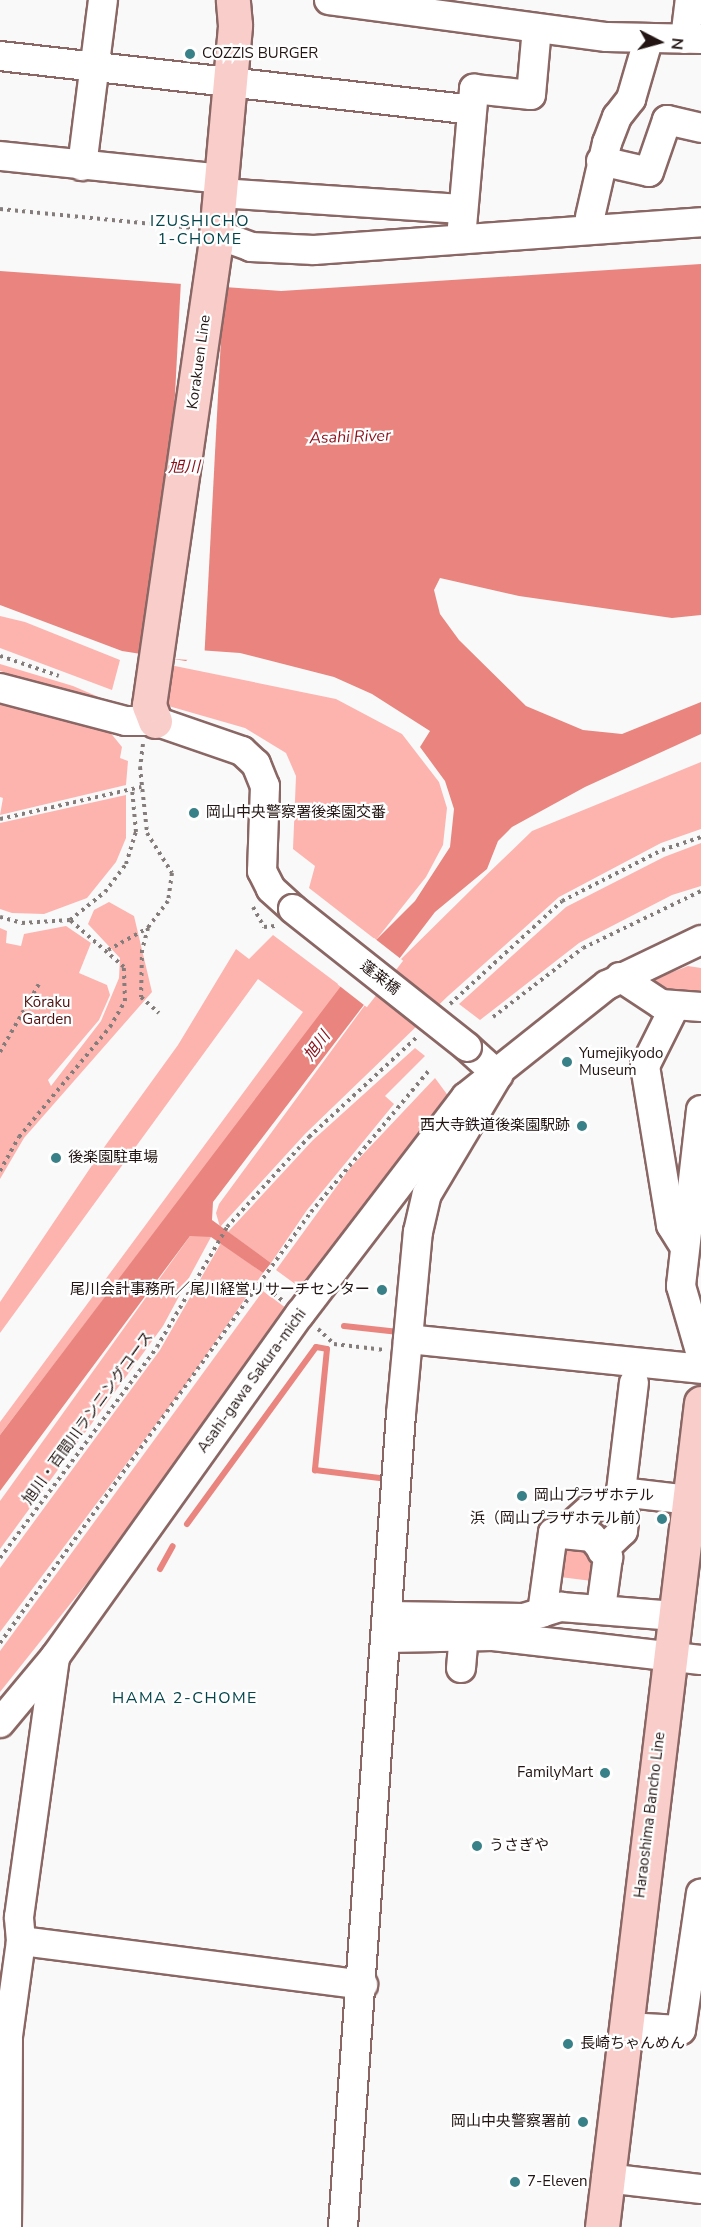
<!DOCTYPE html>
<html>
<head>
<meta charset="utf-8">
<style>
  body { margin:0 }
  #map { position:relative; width:701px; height:2227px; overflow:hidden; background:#f9f9f9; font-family:"Nunito Sans","Noto Sans JP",sans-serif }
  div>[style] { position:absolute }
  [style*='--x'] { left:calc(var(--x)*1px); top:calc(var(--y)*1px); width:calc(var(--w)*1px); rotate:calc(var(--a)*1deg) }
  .green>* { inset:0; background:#fdb4ae }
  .water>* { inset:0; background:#e9857e }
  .pier>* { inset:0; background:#f9f9f9; transform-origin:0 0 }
  .stream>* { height:6px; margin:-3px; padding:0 3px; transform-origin:3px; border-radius:3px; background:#e9857e }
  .path>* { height:4px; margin-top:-2px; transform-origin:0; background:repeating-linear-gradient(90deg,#847d7c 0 3px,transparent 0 7.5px) }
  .roads { filter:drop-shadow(2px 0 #8a6764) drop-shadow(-2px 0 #8a6764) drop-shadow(0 2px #8a6764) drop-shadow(0 -2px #8a6764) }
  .minor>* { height:28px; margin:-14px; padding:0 14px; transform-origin:14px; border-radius:14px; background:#fff }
  .major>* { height:33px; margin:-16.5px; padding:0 16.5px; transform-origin:16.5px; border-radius:16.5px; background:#f9ceca }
  .bridges { filter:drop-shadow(2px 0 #8a6764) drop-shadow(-2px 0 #8a6764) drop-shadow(0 2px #8a6764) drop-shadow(0 -2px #8a6764) }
  .minor-bridge>* { height:28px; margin:-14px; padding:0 14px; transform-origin:14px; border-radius:14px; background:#fff }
  .dots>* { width:16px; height:16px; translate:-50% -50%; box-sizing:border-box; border:3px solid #fff; border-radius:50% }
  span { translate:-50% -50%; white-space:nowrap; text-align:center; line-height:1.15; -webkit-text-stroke:4.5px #fff; paint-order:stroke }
  .poi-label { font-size:15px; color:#221513 }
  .left { translate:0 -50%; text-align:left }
  .right { translate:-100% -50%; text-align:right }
  .street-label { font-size:15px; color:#221513 }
  .park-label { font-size:15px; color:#4d1010 }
  .neighbourhood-label { font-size:16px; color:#02454b; letter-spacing:1.5px }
  .water-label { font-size:16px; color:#89101a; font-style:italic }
  .north { position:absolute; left:629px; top:12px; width:60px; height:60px; -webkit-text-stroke:4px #fff; paint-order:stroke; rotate:96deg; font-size:16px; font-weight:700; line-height:24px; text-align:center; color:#221513 }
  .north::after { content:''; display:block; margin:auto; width:21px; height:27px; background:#221513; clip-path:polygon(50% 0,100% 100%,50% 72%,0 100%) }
</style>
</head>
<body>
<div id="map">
  <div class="green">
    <div style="clip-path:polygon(0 616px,25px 622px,120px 660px,112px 690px,0 648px)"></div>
    <div style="clip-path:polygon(0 664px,73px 686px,101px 698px,99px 702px,0 671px)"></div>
    <div style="clip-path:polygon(170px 665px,336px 699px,402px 734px,439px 782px,447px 808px,443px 845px,426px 877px,376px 940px,309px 888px,315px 866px,293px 849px,296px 776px,286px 753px,245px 728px,165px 705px)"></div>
    <div style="clip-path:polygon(0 702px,109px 731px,122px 747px,120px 758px,128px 761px,126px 785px,0 815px,3px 798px,0 797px)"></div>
    <div style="clip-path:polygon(701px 762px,701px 829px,661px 843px,559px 897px,448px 996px,305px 1134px,220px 1227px,216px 1213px,219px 1204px,365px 1005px,401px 959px,475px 886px,532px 831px)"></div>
    <div style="clip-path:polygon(126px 795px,126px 838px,116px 862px,87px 898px,44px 914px,12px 913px,0 909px,0 823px)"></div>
    <div style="clip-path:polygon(701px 843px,701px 886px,672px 895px,579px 943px,480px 1020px,459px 1004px,566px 907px,664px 857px)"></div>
    <div style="clip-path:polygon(109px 902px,134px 916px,152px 992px,24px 1138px,0 1179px,0 928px,7px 931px,6px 943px,21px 946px,24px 934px,66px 926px,91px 943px,79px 973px,107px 985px,110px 995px,99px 1020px,48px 1080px,51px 1086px,101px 1021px,119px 978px,120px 958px,88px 924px,94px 910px)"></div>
    <div style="clip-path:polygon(273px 935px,342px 987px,0 1435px,0 1422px,303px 1012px,258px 979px,0 1333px,0 1302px,105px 1146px,178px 1045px,236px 949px,249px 959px)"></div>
    <div style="clip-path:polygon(688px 966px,701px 968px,701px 1000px,664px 995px,647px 982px)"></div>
    <div style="clip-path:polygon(415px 1048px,425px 1056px,385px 1096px,394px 1104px,307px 1210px,271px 1263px,228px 1232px,313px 1140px)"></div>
    <div style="clip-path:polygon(435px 1078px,452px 1101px,376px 1188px,302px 1289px,276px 1270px,350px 1168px)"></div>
    <div style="clip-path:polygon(200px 1234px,211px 1237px,163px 1326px,0 1549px,0 1501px,190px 1236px)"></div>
    <div style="clip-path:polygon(221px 1243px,263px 1273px,184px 1387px,0 1632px,0 1568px,160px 1350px)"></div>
    <div style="clip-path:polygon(263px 1291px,290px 1311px,118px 1544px,0 1692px,0 1651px)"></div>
    <div style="clip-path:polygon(569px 1547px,590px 1549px,594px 1561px,592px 1581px,560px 1577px,564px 1551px)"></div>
  </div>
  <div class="water">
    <div style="clip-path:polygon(701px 264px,701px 615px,672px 618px,519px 596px,440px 578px,434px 590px,440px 614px,459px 640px,526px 706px,583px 730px,622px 734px,701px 702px,701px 734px,585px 787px,512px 827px,498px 841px,487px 869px,435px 912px,213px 1202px,212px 1220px,271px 1263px,263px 1273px,211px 1237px,190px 1236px,0 1491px,0 1435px,376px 940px,415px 901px,450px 847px,454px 809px,445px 781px,420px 747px,430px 731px,372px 694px,334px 677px,240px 653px,198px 650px,186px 661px,122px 651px,0 605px,0 271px,281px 291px)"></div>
  </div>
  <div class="pier">
    <div style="left:181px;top:280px;width:43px;height:379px;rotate:3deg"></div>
    <div style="left:374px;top:938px;width:37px;height:59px;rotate:38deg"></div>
  </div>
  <div class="stream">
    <div style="--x:344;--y:1326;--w:55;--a:6.2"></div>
    <div style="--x:187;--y:1524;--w:219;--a:-53.9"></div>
    <div style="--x:316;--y:1347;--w:11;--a:10"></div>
    <div style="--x:327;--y:1349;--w:122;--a:95.7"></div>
    <div style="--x:315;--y:1470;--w:65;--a:7"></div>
    <div style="--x:160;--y:1569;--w:26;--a:-61"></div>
  </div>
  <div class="path">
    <div style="--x:0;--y:209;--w:194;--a:5.6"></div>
    <div style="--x:0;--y:656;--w:62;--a:18.7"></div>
    <div style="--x:143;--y:744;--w:23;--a:97"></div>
    <div style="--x:140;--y:767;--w:66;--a:83.9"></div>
    <div style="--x:147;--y:833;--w:47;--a:58"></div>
    <div style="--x:172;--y:873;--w:28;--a:98"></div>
    <div style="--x:168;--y:901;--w:34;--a:127"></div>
    <div style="--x:148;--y:928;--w:23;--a:105"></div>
    <div style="--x:142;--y:950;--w:47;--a:91.2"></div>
    <div style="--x:141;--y:997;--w:24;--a:42"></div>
    <div style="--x:0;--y:819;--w:145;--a:-12.8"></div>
    <div style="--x:253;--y:907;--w:23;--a:61"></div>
    <div style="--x:264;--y:927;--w:11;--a:-5"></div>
    <div style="--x:0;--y:917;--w:23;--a:15"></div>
    <div style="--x:22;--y:923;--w:48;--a:-3.6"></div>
    <div style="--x:70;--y:920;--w:45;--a:-38.7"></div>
    <div style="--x:105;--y:892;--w:35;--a:-53"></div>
    <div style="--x:126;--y:864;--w:34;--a:-73"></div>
    <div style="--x:136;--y:832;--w:43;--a:-95.3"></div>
    <div style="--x:108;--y:950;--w:46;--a:-28.8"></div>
    <div style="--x:450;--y:1004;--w:152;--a:-42.6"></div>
    <div style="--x:562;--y:901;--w:112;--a:-27"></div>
    <div style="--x:662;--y:850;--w:41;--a:-18.4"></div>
    <div style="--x:493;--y:1017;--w:113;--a:-37.5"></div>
    <div style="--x:583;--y:948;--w:131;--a:-25.8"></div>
    <div style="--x:0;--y:1052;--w:78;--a:-60.2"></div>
    <div style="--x:0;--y:1171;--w:39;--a:-61"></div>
    <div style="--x:19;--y:1137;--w:143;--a:-50.4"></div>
    <div style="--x:110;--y:1027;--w:30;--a:-60"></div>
    <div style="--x:125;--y:1001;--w:34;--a:-92"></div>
    <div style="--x:124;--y:967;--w:72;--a:-139"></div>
    <div style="--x:262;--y:1284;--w:26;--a:39"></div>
    <div style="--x:318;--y:1329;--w:22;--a:43"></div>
    <div style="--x:334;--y:1344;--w:51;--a:6.7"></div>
    <div style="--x:0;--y:1558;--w:263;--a:-53.3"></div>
    <div style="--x:157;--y:1347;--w:139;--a:-59.7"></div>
    <div style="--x:227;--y:1227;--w:122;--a:-47.7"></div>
    <div style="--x:309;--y:1137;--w:147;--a:-42.8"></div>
    <div style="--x:0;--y:1643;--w:531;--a:-54.19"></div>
    <div style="--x:311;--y:1212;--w:186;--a:-50.2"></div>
  </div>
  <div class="roads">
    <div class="minor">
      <div style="--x:329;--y:0;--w:280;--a:7.6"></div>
      <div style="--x:607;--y:37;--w:94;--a:1.2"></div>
      <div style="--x:685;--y:39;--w:39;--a:-83"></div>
      <div style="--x:0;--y:56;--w:474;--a:6.5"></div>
      <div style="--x:0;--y:156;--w:222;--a:5.9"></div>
      <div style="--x:601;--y:161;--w:49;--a:12.9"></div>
      <div style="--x:649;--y:172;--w:55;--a:-70.9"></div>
      <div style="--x:667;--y:120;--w:35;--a:13"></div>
      <div style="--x:82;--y:166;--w:167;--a:-82.8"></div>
      <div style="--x:220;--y:193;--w:242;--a:3.8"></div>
      <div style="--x:590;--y:217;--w:76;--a:-77.1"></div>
      <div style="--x:607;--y:143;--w:28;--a:-69"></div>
      <div style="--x:617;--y:117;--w:23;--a:-52"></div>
      <div style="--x:631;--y:99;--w:60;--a:-73.7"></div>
      <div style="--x:462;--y:227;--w:139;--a:-85"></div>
      <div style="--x:474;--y:89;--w:57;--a:6"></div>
      <div style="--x:531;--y:95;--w:67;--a:-84.9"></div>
      <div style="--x:216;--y:234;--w:37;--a:20"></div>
      <div style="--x:251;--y:247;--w:63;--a:2.7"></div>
      <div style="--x:314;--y:250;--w:388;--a:-4.1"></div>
      <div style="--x:0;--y:688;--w:130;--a:14.7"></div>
      <div style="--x:126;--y:721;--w:29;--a:0"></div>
      <div style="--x:155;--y:721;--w:92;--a:19"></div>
      <div style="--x:242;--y:751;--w:19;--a:43"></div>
      <div style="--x:256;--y:764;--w:24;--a:68"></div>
      <div style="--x:265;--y:786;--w:85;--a:92"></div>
      <div style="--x:262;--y:871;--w:20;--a:63"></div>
      <div style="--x:271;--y:889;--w:30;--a:42"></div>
      <div style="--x:620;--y:977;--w:49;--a:33.4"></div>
      <div style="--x:661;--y:1004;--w:40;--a:4.3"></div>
      <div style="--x:675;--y:1006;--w:67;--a:116.6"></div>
      <div style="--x:645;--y:1066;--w:161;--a:80.7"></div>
      <div style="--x:671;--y:1225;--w:26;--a:58"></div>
      <div style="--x:467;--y:1047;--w:42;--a:42.1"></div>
      <div style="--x:701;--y:1110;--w:177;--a:96.5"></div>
      <div style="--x:681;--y:1286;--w:72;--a:73.8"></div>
      <div style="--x:408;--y:1339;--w:295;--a:5.8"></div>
      <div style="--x:621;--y:1492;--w:68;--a:6.7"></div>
      <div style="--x:562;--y:1534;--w:42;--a:-42.1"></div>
      <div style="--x:593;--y:1506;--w:26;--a:4"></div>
      <div style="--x:619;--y:1508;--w:126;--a:-83.2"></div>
      <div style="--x:602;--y:1551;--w:29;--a:-44"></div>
      <div style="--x:623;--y:1531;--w:22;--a:-85"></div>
      <div style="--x:625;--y:1509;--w:6;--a:-171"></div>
      <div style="--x:542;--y:1613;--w:81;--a:-82.2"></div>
      <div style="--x:553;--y:1533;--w:39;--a:6"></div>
      <div style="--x:592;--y:1537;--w:26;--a:51"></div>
      <div style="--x:608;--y:1557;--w:51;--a:97.8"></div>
      <div style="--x:388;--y:1616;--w:136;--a:0.8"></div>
      <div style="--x:524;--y:1618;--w:39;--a:-17"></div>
      <div style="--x:561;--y:1607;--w:114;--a:4.5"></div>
      <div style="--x:387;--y:1638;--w:106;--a:-1.1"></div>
      <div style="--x:493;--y:1636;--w:209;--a:6.6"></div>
      <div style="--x:461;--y:1668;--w:33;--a:-85"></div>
      <div style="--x:0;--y:1723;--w:86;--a:-50.2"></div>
      <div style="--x:55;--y:1657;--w:422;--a:-54.5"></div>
      <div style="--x:300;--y:1314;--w:273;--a:-52.6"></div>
      <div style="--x:466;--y:1097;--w:180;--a:-38.5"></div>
      <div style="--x:607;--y:985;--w:104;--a:-25.6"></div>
      <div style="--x:21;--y:1941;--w:345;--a:7.3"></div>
      <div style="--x:625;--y:2027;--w:56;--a:3.1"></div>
      <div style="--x:681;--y:2030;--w:138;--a:-81.7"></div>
      <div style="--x:606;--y:2178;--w:96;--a:6.6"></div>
      <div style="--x:7;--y:2227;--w:191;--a:-89.7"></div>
      <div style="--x:8;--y:2036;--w:96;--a:-82.2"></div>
      <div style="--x:21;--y:1941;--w:24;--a:-95"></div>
      <div style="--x:19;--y:1917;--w:262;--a:-82.1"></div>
      <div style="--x:343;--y:2227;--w:815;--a:-85.92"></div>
      <div style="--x:401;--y:1414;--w:183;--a:-84.7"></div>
      <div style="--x:418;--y:1232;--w:39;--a:-77"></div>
      <div style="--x:427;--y:1194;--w:139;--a:-59.2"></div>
    </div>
    <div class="major">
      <div style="--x:155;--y:721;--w:17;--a:-111"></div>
      <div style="--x:149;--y:705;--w:464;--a:-81.8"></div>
      <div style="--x:215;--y:246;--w:222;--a:-84.8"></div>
      <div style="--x:235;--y:25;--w:25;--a:-95"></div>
      <div style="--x:602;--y:2227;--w:830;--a:-83.15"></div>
    </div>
  </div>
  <div class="bridges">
    <div class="minor-bridge">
      <div style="--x:293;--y:909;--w:222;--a:38.4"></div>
    </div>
  </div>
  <div class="dots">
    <div style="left:190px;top:54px;background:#398188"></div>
    <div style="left:194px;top:813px;background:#398188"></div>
    <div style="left:567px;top:1062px;background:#398188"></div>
    <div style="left:582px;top:1126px;background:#398188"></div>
    <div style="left:56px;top:1158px;background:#398188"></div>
    <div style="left:382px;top:1290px;background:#398188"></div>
    <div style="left:522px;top:1496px;background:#398188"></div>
    <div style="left:662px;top:1519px;background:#398188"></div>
    <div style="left:605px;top:1773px;background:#398188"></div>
    <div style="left:477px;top:1846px;background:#398188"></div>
    <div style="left:568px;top:2044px;background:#398188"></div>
    <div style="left:583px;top:2122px;background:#398188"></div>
    <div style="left:515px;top:2182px;background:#398188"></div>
  </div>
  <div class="poi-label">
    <span class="left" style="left:202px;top:54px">COZZIS BURGER</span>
    <span class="left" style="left:206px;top:813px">岡山中央警察署後楽園交番</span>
    <span class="left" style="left:579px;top:1062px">Yumejikyodo<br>Museum</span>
    <span class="right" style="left:570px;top:1126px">西大寺鉄道後楽園駅跡</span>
    <span class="left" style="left:68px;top:1158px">後楽園駐車場</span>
    <span class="right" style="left:370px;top:1290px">尾川会計事務所／尾川経営リサーチセンター</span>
    <span class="left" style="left:534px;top:1496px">岡山プラザホテル</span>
    <span class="right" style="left:650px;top:1519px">浜（岡山プラザホテル前）</span>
    <span class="right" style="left:593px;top:1773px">FamilyMart</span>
    <span class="left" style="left:489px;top:1846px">うさぎや</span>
    <span class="left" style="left:580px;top:2044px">長崎ちゃんめん</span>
    <span class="right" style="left:571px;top:2122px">岡山中央警察署前</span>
    <span class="left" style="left:527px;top:2182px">7-Eleven</span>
  </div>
  <div class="street-label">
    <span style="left:199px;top:362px;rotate:-82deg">Korakuen Line</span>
    <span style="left:380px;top:978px;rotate:38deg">蓬莱橋</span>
    <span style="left:252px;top:1381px;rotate:-54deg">Asahi-gawa Sakura-michi</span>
    <span style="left:88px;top:1418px;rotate:-54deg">旭川・百間川ランニングコース</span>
    <span style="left:650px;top:1815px;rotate:-83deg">Haraoshima Bancho Line</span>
  </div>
  <div class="park-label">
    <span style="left:47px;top:1011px">Kōraku<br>Garden</span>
  </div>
  <div class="neighbourhood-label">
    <span style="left:200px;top:230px">IZUSHICHO<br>1-CHOME</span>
    <span style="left:185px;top:1698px">HAMA 2-CHOME</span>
  </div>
  <div class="water-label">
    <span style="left:350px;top:437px;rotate:-2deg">Asahi River</span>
    <span style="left:184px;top:467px">旭川</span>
    <span style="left:317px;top:1046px;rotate:-53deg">旭川</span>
  </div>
  <div class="north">N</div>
</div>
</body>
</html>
